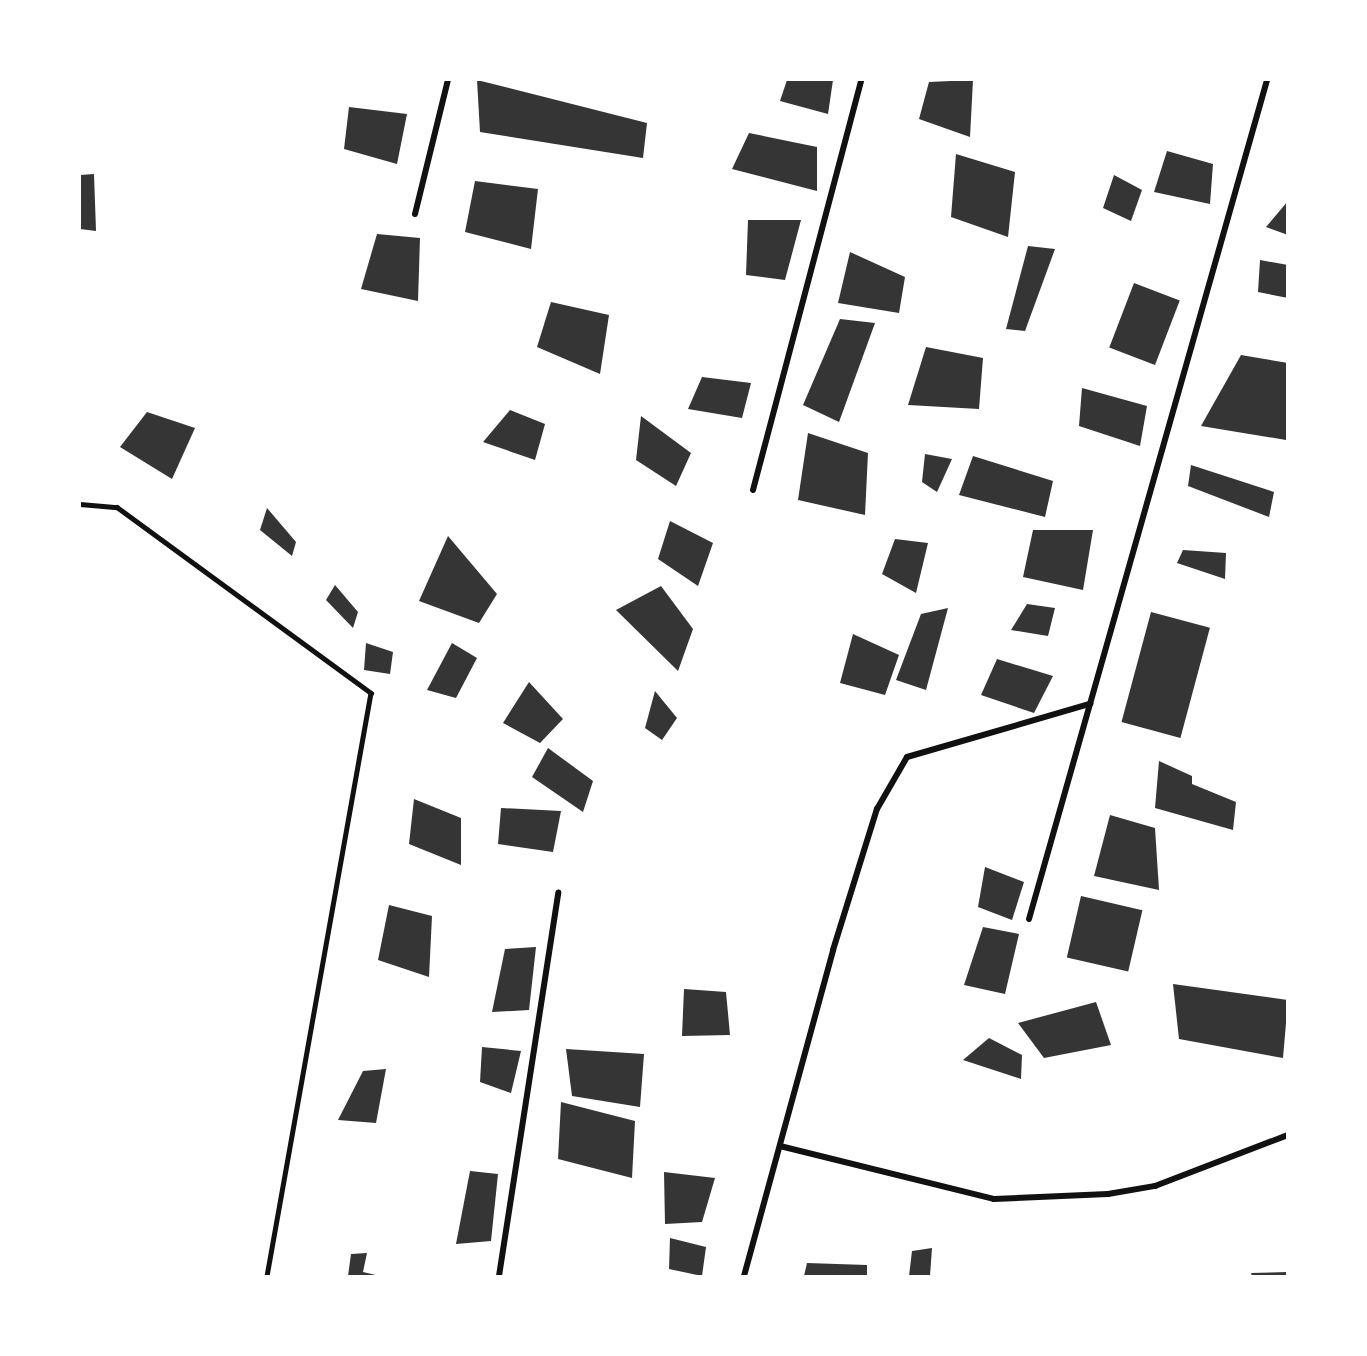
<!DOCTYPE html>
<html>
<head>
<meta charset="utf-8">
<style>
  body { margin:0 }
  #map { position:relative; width:1367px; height:1356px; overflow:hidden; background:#fff; font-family:"Work Sans",sans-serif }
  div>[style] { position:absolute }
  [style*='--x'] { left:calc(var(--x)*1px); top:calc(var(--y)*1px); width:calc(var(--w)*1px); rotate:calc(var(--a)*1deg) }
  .building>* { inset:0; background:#353535; transform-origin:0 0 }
  .service>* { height:4.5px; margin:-2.25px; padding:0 2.25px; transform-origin:2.25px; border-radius:2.25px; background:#111 }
  .minor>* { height:6px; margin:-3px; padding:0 3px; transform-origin:3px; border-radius:3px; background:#111 }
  span { translate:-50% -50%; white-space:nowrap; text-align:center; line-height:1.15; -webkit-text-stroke:4.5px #fff; paint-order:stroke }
  .frame { position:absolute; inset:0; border:81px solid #fff; pointer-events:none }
</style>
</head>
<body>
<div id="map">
  <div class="building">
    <div style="clip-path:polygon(477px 80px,647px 123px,643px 158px,480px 132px)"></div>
    <div style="clip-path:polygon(787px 80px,833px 80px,828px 114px,780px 101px)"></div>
    <div style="clip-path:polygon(973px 80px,970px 137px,919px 119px,929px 82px)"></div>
    <div style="clip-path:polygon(349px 107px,407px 114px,397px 164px,344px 149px)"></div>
    <div style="clip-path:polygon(749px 133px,817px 147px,817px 191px,732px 169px)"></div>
    <div style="clip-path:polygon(1167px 151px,1213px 164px,1210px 204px,1154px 192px)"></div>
    <div style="clip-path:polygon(956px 154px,1015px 172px,1008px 237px,951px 217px)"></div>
    <div style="clip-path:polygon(94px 174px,96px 231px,80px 229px,80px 175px)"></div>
    <div style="clip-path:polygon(1114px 175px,1142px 190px,1131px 221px,1103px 208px)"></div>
    <div style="clip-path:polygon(475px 181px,538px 189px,531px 249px,465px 232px)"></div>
    <div style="clip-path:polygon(1288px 201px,1288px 235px,1266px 227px)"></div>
    <div style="clip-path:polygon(748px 220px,801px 220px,785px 280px,746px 275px)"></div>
    <div style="clip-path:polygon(377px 234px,420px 238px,418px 301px,361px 289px)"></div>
    <div style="clip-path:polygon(1028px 246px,1055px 249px,1025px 331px,1006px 329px)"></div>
    <div style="clip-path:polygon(850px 252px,905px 277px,899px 313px,838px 303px)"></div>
    <div style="clip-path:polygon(1260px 260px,1288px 265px,1288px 298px,1258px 292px)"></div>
    <div style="left:1134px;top:283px;width:49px;height:69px;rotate:21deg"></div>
    <div style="clip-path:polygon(551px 302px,609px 315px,600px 374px,537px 347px)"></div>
    <div style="clip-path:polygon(840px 319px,875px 323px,839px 422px,803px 405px)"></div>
    <div style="clip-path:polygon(926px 347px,983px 358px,979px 409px,908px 405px)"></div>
    <div style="clip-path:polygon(1241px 355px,1288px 363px,1286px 440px,1201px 426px)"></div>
    <div style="clip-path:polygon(702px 377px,751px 383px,742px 418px,688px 409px)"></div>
    <div style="clip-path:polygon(1082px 388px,1147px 406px,1140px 446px,1079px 426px)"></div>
    <div style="clip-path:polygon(510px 410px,545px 424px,535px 460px,483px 442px)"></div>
    <div style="clip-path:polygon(147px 412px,195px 428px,172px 479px,120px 447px)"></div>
    <div style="clip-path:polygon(641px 416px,691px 453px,676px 486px,636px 460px)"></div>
    <div style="clip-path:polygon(808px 433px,868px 453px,865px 515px,798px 500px)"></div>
    <div style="clip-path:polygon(925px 454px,952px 459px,937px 492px,922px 482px)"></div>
    <div style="clip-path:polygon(973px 456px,1053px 481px,1045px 517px,959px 495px)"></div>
    <div style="clip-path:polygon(1191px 465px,1274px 492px,1269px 517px,1188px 486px)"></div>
    <div style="clip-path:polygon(267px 508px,296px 542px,292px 556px,260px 530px)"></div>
    <div style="clip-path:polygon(670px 521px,713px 543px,698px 586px,658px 559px)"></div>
    <div style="clip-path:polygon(1033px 530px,1093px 530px,1083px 590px,1023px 577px)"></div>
    <div style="clip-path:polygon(448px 536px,497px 594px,479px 623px,419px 601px)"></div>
    <div style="clip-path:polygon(895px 539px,928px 543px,916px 593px,882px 574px)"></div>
    <div style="clip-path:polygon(1183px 550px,1226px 553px,1225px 579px,1177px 563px)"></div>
    <div style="clip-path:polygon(335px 585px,358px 612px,353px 628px,326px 600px)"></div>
    <div style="clip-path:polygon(661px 586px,693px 629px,678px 671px,616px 610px)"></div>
    <div style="clip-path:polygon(1027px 604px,1055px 608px,1048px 636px,1011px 630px)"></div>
    <div style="clip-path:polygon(948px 608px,926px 690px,896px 680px,921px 614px)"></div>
    <div style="left:1151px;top:612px;width:61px;height:114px;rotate:15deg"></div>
    <div style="clip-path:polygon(853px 634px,899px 655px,885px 695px,840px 683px)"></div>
    <div style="clip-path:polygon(366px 643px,393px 652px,390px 674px,364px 670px)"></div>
    <div style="clip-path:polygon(452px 643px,477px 658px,456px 698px,427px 690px)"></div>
    <div style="clip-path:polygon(997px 659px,1053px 676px,1034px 713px,981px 695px)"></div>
    <div style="clip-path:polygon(529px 682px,563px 719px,540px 743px,503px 723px)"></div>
    <div style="clip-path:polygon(655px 691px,677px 718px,662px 740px,645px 728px)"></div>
    <div style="clip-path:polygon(548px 748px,593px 781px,583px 812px,532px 777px)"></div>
    <div style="clip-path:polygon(1159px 761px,1192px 776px,1192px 784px,1236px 802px,1233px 830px,1155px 808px)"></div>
    <div style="clip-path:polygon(414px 799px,461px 818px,461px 865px,409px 844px)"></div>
    <div style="clip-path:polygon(501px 808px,561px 811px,553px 852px,498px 844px)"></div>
    <div style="clip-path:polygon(1110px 815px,1155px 828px,1159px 890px,1094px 876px)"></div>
    <div style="clip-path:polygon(985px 867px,1024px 882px,1012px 920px,978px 907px)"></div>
    <div style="left:1081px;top:896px;width:63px;height:63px;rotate:13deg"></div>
    <div style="clip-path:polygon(389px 905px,432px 916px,429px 977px,378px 960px)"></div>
    <div style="clip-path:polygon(983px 927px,1019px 934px,1005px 994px,964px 985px)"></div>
    <div style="clip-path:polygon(536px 947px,529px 1010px,492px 1012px,505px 949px)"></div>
    <div style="clip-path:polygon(1173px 984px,1288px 1000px,1283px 1058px,1179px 1039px)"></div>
    <div style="clip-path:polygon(684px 989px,726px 992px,730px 1035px,682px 1036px)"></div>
    <div style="clip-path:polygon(1096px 1002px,1111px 1045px,1044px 1058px,1018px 1023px)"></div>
    <div style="clip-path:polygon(989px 1038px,1022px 1055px,1021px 1079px,963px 1060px)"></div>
    <div style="clip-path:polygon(482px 1047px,521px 1051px,511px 1093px,480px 1082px)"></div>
    <div style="clip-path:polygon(566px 1049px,644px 1054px,640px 1107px,572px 1096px)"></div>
    <div style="clip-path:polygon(386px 1069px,376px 1123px,338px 1120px,363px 1071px)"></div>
    <div style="clip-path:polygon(561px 1102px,635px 1121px,632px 1178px,558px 1159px)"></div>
    <div style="clip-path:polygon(470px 1171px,498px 1174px,491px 1241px,456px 1244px)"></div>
    <div style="clip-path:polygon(664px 1172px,715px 1178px,702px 1222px,665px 1224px)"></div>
    <div style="clip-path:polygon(670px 1238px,706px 1247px,702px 1276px,669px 1269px)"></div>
    <div style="clip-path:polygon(932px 1248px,930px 1276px,909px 1276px,912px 1251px)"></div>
    <div style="clip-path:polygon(367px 1253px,363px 1272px,380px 1276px,348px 1276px,351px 1254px)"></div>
    <div style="clip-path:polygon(807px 1263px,867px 1265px,867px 1276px,804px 1276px)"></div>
    <div style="clip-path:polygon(1288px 1272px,1288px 1276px,1252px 1276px,1251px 1273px)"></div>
  </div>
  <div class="service">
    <div style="--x:80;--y:504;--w:37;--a:5"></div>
    <div style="--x:117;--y:507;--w:315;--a:36.2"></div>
    <div style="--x:371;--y:693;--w:592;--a:100.11"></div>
  </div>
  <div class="minor">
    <div style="--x:415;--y:214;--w:138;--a:-76.2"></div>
    <div style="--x:753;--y:490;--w:424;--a:-75.2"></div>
    <div style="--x:1029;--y:919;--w:872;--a:-74.16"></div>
    <div style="--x:780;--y:1146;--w:220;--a:13.9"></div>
    <div style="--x:994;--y:1199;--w:114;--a:-2.5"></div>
    <div style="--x:1108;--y:1194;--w:48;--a:-9.7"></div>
    <div style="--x:1155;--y:1186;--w:142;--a:-21"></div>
    <div style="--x:499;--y:1276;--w:388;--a:-81.2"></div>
    <div style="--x:744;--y:1276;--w:338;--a:-74.7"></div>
    <div style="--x:833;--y:950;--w:148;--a:-72.7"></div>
    <div style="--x:877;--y:809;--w:60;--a:-60"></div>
    <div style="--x:907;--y:757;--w:191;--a:-16.2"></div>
  </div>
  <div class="frame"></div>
</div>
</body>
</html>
